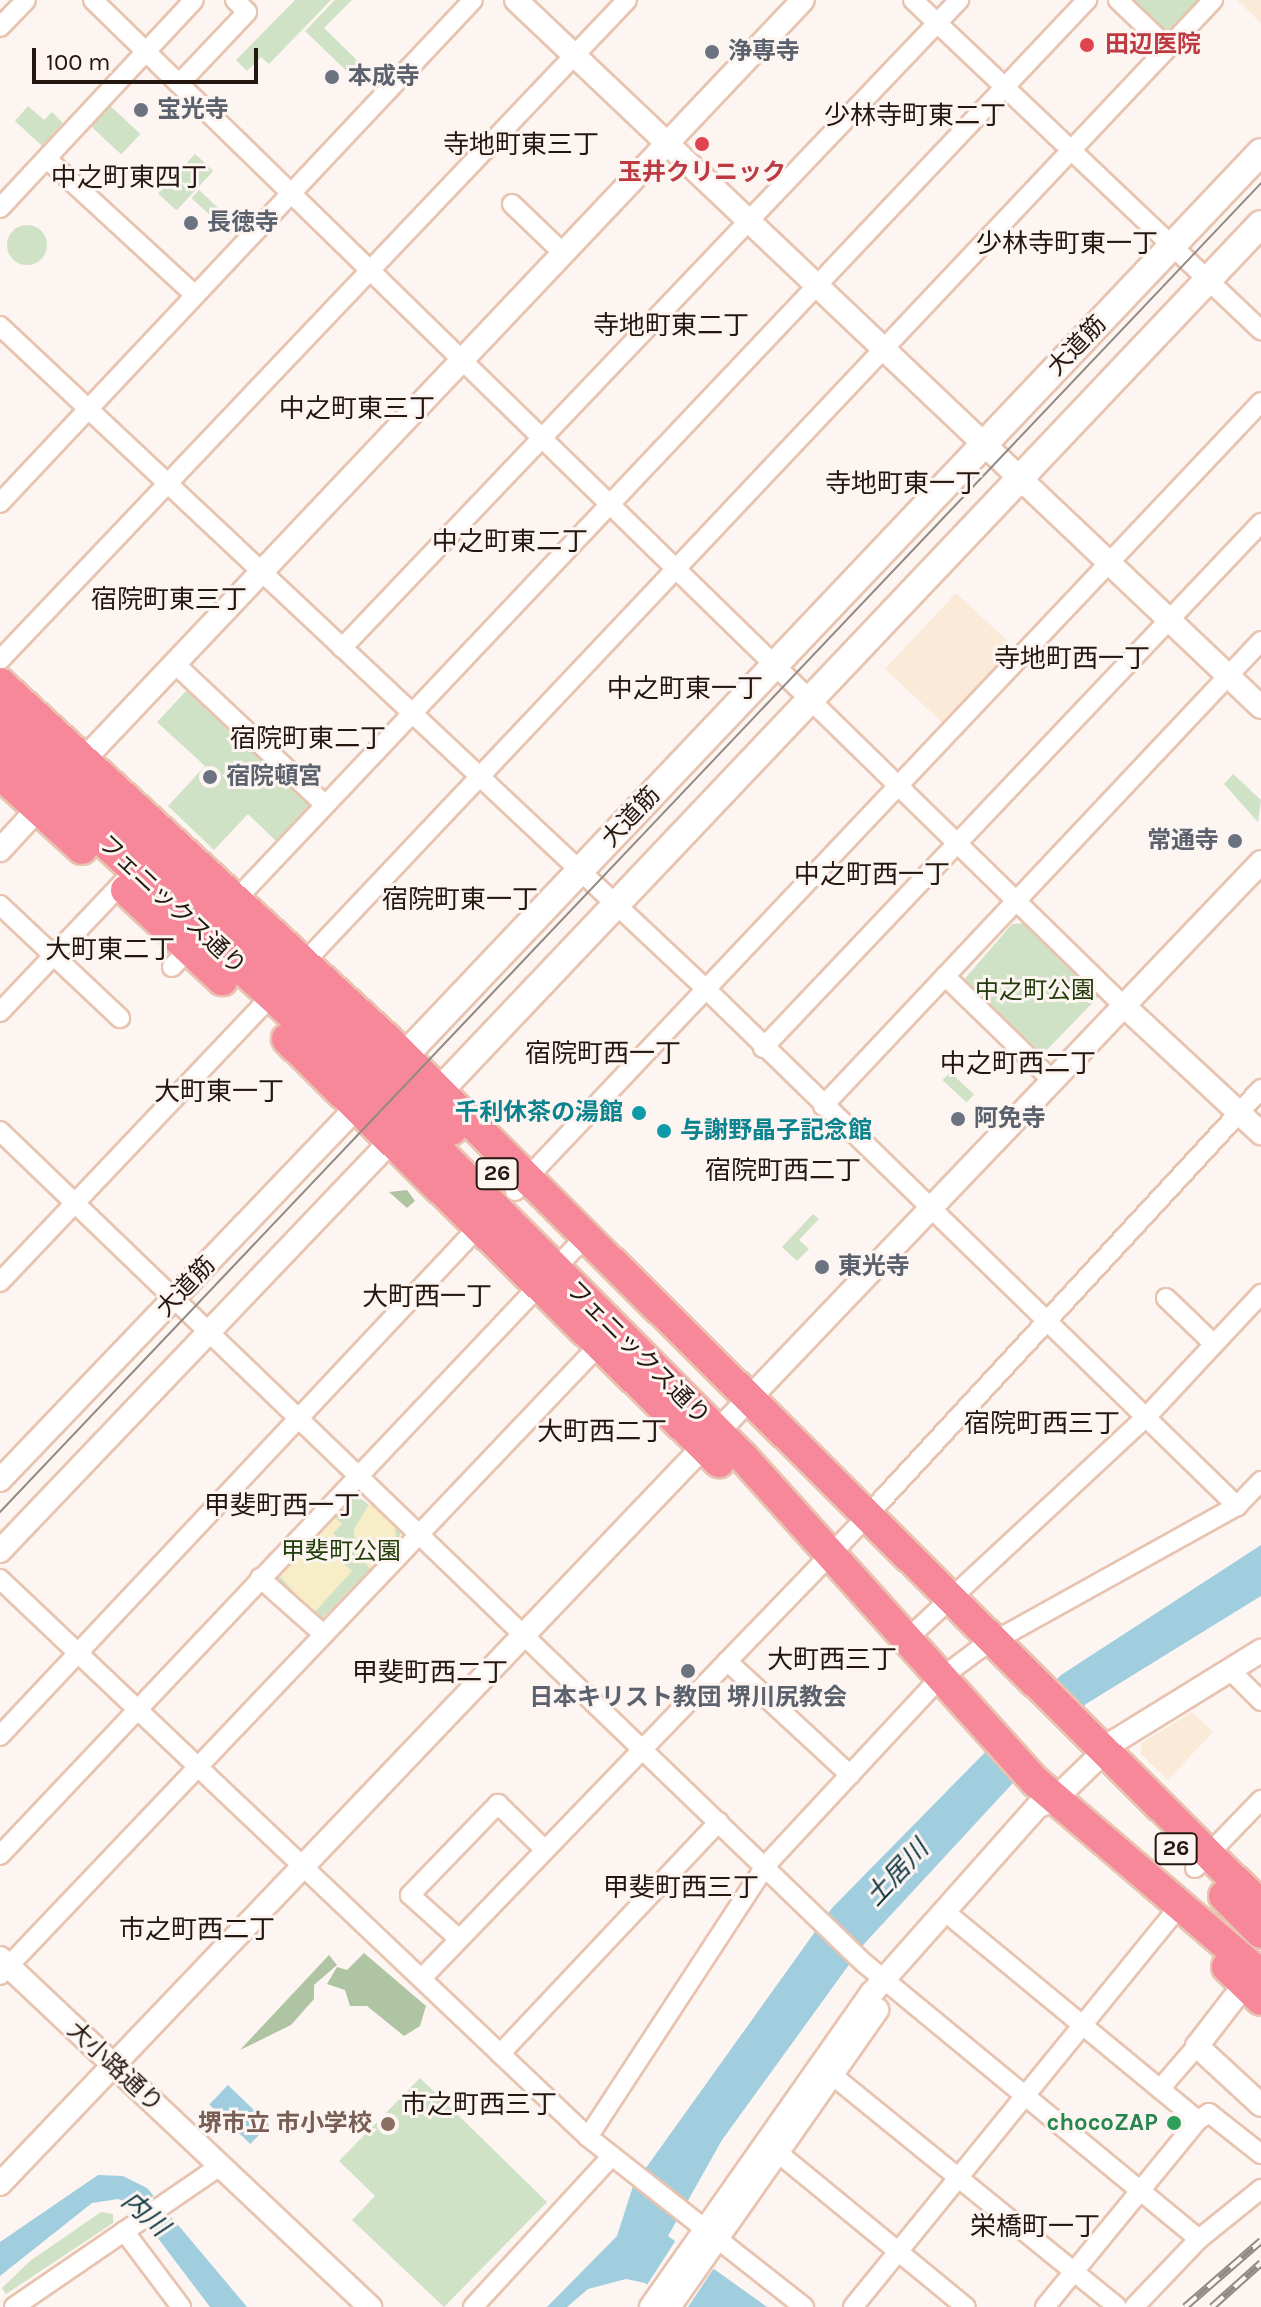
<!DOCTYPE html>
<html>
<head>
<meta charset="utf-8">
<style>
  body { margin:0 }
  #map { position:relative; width:1261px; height:2307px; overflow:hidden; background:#fcf5f1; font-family:Karla,"Noto Sans JP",sans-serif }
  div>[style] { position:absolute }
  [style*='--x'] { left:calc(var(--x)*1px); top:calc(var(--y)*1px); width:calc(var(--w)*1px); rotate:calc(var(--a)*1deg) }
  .commercial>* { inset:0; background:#faead7; transform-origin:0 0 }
  .green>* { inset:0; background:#d0e2c5; transform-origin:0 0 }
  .round { border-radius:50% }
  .forest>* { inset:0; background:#afc4a2 }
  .sand>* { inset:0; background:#f7edc7 }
  .water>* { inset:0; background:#a1cedf; transform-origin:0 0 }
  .pier>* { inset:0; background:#fcf5f1; transform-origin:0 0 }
  .roads { filter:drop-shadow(2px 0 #e8c3b0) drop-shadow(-2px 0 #e8c3b0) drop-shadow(0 2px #e8c3b0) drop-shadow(0 -2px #e8c3b0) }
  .minor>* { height:18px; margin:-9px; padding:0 9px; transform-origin:9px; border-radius:9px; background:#fff }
  .tertiary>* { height:22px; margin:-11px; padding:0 11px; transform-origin:11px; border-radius:11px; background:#fff }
  .secondary>* { height:26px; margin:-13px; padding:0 13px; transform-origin:13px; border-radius:13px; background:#fff }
  .trunk>* { height:30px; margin:-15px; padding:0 15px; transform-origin:15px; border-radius:15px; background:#f6889a }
  .tram>* { height:2px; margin:-1px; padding:0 1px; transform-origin:1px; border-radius:1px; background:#928983 }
  .rail>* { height:8px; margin-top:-4px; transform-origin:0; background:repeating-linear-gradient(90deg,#fcf5f1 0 15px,#928983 0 30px); box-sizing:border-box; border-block:2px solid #928983 }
  .dots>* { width:22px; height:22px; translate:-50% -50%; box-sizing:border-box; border:4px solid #fcf5f1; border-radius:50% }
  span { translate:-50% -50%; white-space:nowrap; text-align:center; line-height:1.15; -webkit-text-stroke:6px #fcf5f1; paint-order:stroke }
  .shield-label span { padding:2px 6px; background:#fcf5f1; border:2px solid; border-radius:6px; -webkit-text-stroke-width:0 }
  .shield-label { font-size:22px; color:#241710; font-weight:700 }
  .health-label { font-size:24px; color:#be3a42; font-weight:700 }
  .left { translate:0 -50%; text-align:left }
  .worship-label { font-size:24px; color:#5b616d; font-weight:700 }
  .right { translate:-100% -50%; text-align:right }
  .street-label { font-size:24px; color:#241710 }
  .park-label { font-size:24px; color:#223d0a }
  .culture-label { font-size:24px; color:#0d838f; font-weight:700 }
  .leisure-label { font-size:24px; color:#27864d; font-weight:700 }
  .education-label { font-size:24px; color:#785e54; font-weight:700 }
  .neighbourhood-label { font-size:26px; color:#241710 }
  .water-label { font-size:26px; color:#0b3441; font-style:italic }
  .scale { position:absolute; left:32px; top:48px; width:226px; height:36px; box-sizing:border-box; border:4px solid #241710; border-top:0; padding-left:10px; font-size:24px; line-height:28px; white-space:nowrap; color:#241710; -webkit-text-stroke:6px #fcf5f1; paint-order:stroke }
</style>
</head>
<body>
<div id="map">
  <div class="commercial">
    <div style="clip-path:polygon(1237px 0,1261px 0,1261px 23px)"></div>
    <div style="left:956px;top:593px;width:80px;height:104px;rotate:43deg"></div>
    <div style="clip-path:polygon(1192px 1712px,1213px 1732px,1168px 1780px,1141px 1754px,1142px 1743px)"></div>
  </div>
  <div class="green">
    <div style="clip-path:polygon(295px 0,331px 0,269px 64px,261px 57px,247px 71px,236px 60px)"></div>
    <div style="clip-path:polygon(335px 0,352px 0,324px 28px,366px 69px,356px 80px,305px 31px)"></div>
    <div style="clip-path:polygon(1125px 0,1201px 0,1168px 34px)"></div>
    <div style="left:106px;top:102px;width:47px;height:28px;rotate:43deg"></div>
    <div style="clip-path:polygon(28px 106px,44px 120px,52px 112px,63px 123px,42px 146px,15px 121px)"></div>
    <div style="left:195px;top:154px;width:25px;height:54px;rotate:43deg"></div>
    <div style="left:199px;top:190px;width:54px;height:11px;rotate:43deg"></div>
    <div class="round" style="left:7px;top:225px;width:40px;height:40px"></div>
    <div style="clip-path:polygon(188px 689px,311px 803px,279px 844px,248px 814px,214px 850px,168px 806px,205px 766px,157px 722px)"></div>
    <div style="clip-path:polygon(1233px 774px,1261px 800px,1258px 822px,1224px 784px)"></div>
    <div style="clip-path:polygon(1026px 923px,1101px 994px,1040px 1057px,962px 982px,1012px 924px)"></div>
    <div style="left:950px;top:1072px;width:33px;height:11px;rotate:43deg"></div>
    <div style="clip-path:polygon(813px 1214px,819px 1219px,799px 1240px,809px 1249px,797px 1261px,782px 1247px)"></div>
    <div style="clip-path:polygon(352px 1492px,401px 1529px,400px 1539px,319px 1622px,271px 1576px)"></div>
    <div style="clip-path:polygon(420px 2078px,547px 2202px,444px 2307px,352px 2220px,375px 2196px,339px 2161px)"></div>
    <div style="clip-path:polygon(101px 2212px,113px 2214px,113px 2223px,6px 2294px,2px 2288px,30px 2261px)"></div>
  </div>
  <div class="forest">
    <div style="clip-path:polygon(407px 1190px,415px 1201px,407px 1208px,389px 1192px)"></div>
    <div style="clip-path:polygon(364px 1953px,426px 2006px,420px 2026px,404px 2036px,367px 2006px,350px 2006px,345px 1990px,327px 1984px,337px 1967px,347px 1970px)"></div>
    <div style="clip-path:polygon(329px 1955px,337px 1965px,314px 1985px,314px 1999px,291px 2025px,240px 2050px)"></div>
  </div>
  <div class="sand">
    <div style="clip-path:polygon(371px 1501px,394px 1522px,396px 1536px,370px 1569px,356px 1551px,354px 1529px)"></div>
    <div style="clip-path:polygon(335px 1517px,342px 1524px,333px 1533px,343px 1543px,341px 1561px,352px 1571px,313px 1614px,279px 1575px)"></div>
  </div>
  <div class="water">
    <div style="clip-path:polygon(1261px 1545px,1261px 1596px,1086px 1704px,864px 1944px,722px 2140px,668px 2236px,767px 2307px,678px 2307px,645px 2283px,626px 2279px,588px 2289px,567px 2307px,547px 2307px,617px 2236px,633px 2186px,832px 1908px,1061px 1675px)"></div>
    <div style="left:228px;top:2085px;width:57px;height:27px;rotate:44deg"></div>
    <div style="clip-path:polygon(98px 2175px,123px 2176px,147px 2188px,247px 2307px,210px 2307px,132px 2204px,118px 2199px,92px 2203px,0 2276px,0 2242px)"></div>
  </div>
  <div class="pier">
    <div style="left:1053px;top:1677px;width:47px;height:100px;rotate:44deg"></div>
    <div style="left:157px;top:2193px;width:28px;height:32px;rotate:52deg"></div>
    <div style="clip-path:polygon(676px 2240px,714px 2268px,688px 2307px,672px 2307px,645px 2288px)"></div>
  </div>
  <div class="roads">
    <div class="minor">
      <div style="--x:93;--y:0;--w:1438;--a:44.3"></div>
      <div style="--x:913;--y:0;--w:480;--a:43.5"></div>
      <div style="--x:1118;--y:0;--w:69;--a:43.8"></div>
      <div style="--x:0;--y:27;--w:37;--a:-46"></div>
      <div style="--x:179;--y:84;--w:99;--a:-46.6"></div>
      <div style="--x:247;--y:12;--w:17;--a:-135"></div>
      <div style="--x:47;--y:159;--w:200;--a:42.6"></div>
      <div style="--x:512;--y:204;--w:71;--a:43.9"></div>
      <div style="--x:0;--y:208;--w:284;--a:-47"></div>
      <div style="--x:0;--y:326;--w:967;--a:43.2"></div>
      <div style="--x:705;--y:988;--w:743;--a:44.24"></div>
      <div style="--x:0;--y:503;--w:690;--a:-46.76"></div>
      <div style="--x:342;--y:648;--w:895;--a:-46.4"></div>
      <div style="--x:0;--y:660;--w:910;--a:-46.47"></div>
      <div style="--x:174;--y:663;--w:207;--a:43.2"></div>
      <div style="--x:0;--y:905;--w:165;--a:43.3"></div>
      <div style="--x:229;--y:907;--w:1249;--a:-46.59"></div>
      <div style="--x:172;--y:967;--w:33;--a:-46"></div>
      <div style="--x:298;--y:969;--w:1333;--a:-46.64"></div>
      <div style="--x:945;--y:976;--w:148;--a:44.2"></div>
      <div style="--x:0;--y:1012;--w:185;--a:-46.5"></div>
      <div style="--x:763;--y:1048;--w:724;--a:-46.51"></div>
      <div style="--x:823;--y:1106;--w:639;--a:-46.71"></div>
      <div style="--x:0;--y:1131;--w:1199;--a:43.92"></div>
      <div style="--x:864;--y:1963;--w:434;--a:39.5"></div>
      <div style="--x:515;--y:1191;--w:1086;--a:-46.6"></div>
      <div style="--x:0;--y:1282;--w:394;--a:-46.5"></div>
      <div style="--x:1166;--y:1298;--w:66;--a:43.8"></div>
      <div style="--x:260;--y:1578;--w:84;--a:41.6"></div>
      <div style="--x:0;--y:1579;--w:811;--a:43.5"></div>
      <div style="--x:588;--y:2137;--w:275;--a:38.2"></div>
      <div style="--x:905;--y:1641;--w:335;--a:-42.9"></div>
      <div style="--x:1150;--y:1413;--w:163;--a:-47"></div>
      <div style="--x:727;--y:1661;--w:168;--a:42.8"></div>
      <div style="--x:1230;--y:1670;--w:44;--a:45"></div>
      <div style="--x:0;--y:1736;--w:705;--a:-46.78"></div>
      <div style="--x:0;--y:1855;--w:852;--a:-46.57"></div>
      <div style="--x:1195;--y:1868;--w:95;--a:-45.9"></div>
      <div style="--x:955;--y:1920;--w:315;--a:39.5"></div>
      <div style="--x:459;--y:1939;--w:66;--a:-138.1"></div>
      <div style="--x:410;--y:1895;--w:127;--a:-46"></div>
      <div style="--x:498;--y:1804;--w:66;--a:44.4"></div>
      <div style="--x:0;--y:1975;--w:876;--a:-46.43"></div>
      <div style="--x:422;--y:1978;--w:624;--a:-46.04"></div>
      <div style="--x:855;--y:1529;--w:599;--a:-47.3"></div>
      <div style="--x:500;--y:2054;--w:319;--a:-46.7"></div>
      <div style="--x:832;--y:2075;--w:367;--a:39.1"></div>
      <div style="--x:1160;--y:2089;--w:57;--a:-49.3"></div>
      <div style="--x:588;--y:2137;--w:325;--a:-56.8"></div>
      <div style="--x:766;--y:1865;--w:253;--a:-47.1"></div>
      <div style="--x:938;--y:1680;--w:50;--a:-36.9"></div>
      <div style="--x:978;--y:1650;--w:296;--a:-29.1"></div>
      <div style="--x:1237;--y:1506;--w:35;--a:-46"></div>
      <div style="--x:777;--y:2152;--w:244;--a:39.4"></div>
      <div style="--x:124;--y:2231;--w:95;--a:53.1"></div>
      <div style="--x:14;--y:2307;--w:250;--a:-34.4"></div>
      <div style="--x:473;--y:2307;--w:205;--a:-47.4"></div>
      <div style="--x:853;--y:2307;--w:507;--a:-50.85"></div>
      <div style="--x:1045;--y:2307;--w:242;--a:-50.7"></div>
      <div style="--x:1198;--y:2120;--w:13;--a:-32"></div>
      <div style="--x:1209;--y:2113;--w:66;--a:38.3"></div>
      <div style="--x:1134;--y:2307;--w:94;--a:-46.3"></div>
      <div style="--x:1199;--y:2239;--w:80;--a:-38.9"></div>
    </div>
    <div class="tertiary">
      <div style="--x:516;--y:0;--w:1027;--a:43.5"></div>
      <div style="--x:74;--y:770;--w:1060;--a:-46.57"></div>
      <div style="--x:0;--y:850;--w:71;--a:-47.3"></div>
      <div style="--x:1122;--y:1004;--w:190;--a:42.9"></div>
      <div style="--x:0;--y:1480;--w:516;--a:-46.26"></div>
      <div style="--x:0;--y:1551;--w:567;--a:-46.36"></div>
      <div style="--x:0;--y:1958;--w:509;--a:43.33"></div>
      <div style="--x:1245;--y:1984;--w:78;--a:127.7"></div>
      <div style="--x:1197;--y:2046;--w:87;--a:42.7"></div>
      <div style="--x:0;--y:2184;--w:1827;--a:-46.35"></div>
      <div style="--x:651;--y:2307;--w:383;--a:-54.9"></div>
      <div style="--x:871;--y:1994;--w:250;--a:-48.4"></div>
      <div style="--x:1037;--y:1807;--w:20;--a:-24"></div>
      <div style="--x:1055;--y:1799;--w:83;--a:-44"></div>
      <div style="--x:1115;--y:1741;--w:172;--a:-31.7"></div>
      <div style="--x:669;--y:2307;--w:363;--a:-55"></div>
    </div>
    <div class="secondary">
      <div style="--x:392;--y:1069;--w:1263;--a:-46.54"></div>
      <div style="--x:427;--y:1104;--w:1212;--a:-46.54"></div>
    </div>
    <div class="trunk">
      <div style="--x:0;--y:683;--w:523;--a:42.6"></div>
      <div style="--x:385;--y:1037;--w:1234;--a:44.77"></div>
      <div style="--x:0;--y:714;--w:614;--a:42.63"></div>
      <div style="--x:0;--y:746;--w:582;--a:42.63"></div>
      <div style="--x:428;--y:1140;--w:445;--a:45.2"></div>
      <div style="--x:742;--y:1456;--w:439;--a:48"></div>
      <div style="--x:1036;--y:1782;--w:296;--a:40.6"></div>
      <div style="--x:0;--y:774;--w:111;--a:42.4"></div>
      <div style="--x:126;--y:890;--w:132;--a:43.2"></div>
      <div style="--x:287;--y:1039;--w:605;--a:44.4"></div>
      <div style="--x:1224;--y:1896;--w:52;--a:45"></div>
      <div style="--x:1227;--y:1967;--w:47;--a:44.1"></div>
    </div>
  </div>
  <div class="tram">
    <div style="--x:0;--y:1512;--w:1832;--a:-46.5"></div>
  </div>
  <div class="rail">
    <div style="--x:1185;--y:2307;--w:101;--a:-41"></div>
    <div style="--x:1212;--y:2307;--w:66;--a:-41.9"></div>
  </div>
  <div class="dots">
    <div style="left:1087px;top:45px;background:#e0444e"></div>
    <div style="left:712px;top:52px;background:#6b7280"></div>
    <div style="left:332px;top:77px;background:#6b7280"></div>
    <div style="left:141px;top:110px;background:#6b7280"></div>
    <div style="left:702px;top:144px;background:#e0444e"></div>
    <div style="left:191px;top:223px;background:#6b7280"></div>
    <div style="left:210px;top:777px;background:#6b7280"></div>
    <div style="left:1235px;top:841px;background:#6b7280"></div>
    <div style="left:639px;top:1113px;background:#0f9aa8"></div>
    <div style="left:958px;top:1119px;background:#6b7280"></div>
    <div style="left:664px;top:1131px;background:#0f9aa8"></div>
    <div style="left:822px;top:1267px;background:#6b7280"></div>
    <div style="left:688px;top:1671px;background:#6b7280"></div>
    <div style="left:1174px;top:2123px;background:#2e9e5b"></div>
    <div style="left:388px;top:2124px;background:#8d6e63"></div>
  </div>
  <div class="shield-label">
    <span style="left:497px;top:1174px">26</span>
    <span style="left:1176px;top:1849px">26</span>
  </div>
  <div class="health-label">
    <span class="left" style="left:1105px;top:45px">田辺医院</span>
    <span style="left:702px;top:173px">玉井クリニック</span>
  </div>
  <div class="worship-label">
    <span class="left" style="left:728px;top:52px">浄専寺</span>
    <span class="left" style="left:348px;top:77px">本成寺</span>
    <span class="left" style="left:157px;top:110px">宝光寺</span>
    <span class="left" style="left:207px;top:223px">長徳寺</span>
    <span class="left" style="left:226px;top:777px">宿院頓宮</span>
    <span class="right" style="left:1219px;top:841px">常通寺</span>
    <span class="left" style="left:974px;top:1119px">阿免寺</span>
    <span class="left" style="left:838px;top:1267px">東光寺</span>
    <span style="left:688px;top:1698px">日本キリスト教団 堺川尻教会</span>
  </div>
  <div class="street-label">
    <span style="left:1077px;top:346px;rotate:-46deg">大道筋</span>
    <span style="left:631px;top:817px;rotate:-47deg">大道筋</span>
    <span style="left:172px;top:905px;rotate:43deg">フェニックス通り</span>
    <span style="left:186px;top:1287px;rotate:-46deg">大道筋</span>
    <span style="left:638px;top:1353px;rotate:45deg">フェニックス通り</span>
    <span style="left:115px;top:2067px;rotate:43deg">大小路通り</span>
  </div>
  <div class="park-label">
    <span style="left:1035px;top:991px">中之町公園</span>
    <span style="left:341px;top:1552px">甲斐町公園</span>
  </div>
  <div class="culture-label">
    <span class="right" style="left:623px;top:1113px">千利休茶の湯館</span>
    <span class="left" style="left:680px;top:1131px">与謝野晶子記念館</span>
  </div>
  <div class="leisure-label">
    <span class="right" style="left:1158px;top:2123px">chocoZAP</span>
  </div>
  <div class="education-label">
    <span class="right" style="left:372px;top:2124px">堺市立 市小学校</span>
  </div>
  <div class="neighbourhood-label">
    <span style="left:915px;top:116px">少林寺町東二丁</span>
    <span style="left:521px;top:145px">寺地町東三丁</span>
    <span style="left:129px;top:178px">中之町東四丁</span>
    <span style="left:1067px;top:244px">少林寺町東一丁</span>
    <span style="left:671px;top:326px">寺地町東二丁</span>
    <span style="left:357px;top:409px">中之町東三丁</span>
    <span style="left:903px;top:484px">寺地町東一丁</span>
    <span style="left:510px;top:542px">中之町東二丁</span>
    <span style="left:169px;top:600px">宿院町東三丁</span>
    <span style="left:1072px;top:659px">寺地町西一丁</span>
    <span style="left:685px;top:689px">中之町東一丁</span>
    <span style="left:308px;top:739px">宿院町東二丁</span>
    <span style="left:872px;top:875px">中之町西一丁</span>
    <span style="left:460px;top:900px">宿院町東一丁</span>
    <span style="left:110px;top:950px">大町東二丁</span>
    <span style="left:603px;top:1054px">宿院町西一丁</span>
    <span style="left:1018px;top:1064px">中之町西二丁</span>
    <span style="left:219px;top:1092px">大町東一丁</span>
    <span style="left:783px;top:1171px">宿院町西二丁</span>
    <span style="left:427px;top:1297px">大町西一丁</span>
    <span style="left:1042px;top:1424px">宿院町西三丁</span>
    <span style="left:602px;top:1432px">大町西二丁</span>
    <span style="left:282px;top:1506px">甲斐町西一丁</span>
    <span style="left:832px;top:1660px">大町西三丁</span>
    <span style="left:430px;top:1673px">甲斐町西二丁</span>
    <span style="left:681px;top:1888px">甲斐町西三丁</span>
    <span style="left:197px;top:1930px">市之町西二丁</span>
    <span style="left:479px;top:2105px">市之町西三丁</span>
    <span style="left:1035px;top:2227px">栄橋町一丁</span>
  </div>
  <div class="water-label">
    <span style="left:897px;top:1873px;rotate:-47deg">土居川</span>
    <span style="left:145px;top:2214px;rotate:42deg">内川</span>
  </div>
  <div class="scale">100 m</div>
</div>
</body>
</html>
